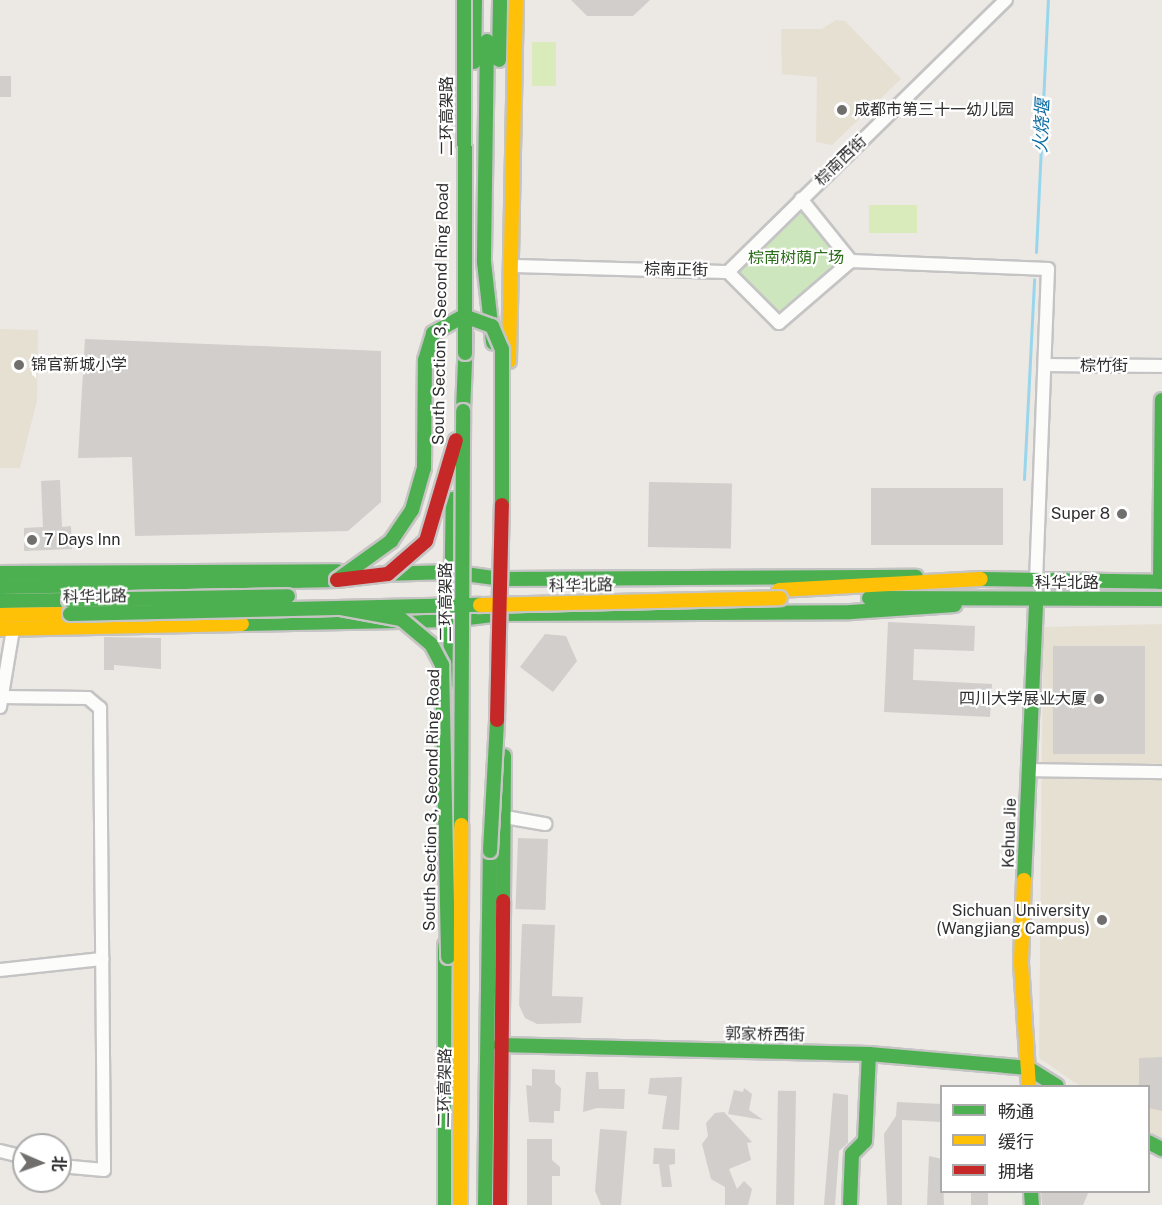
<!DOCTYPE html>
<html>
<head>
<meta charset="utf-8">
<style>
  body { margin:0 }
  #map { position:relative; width:1162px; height:1205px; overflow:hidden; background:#ece8e4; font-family:"Public Sans","Noto Sans SC",sans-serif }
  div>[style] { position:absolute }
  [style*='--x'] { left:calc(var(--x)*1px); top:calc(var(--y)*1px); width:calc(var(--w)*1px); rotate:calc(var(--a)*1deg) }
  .education>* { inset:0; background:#e6e0d3 }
  .green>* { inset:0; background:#cee6be }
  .pitch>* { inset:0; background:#d9eabb; transform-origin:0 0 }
  .stream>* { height:3px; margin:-1.5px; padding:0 1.5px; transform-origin:1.5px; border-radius:1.5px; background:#99d6ec }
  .building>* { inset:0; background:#d1cecb; transform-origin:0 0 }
  .roads { filter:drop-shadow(2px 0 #c5c4c5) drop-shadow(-2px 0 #c5c4c5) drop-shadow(0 2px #c5c4c5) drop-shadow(0 -2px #c5c4c5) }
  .street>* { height:12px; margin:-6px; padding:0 6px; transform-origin:6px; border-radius:6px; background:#fcfcfb }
  .fast>* { height:14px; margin:-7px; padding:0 7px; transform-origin:7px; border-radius:7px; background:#4caf50 }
  .slow>* { height:14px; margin:-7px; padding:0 7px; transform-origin:7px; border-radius:7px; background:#ffc107 }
  .jam>* { height:14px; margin:-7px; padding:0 7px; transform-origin:7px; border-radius:7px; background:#c62828 }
  .bridges { filter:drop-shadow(2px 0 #c6c5c4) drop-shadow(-2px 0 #c6c5c4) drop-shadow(0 2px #c6c5c4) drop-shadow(0 -2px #c6c5c4) }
  .fast-bridge>* { height:14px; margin:-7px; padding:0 7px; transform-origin:7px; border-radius:7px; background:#4caf50 }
  .slow-bridge>* { height:14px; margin:-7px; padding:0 7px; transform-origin:7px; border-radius:7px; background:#ffc107 }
  .jam-bridge>* { height:14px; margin:-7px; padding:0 7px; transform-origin:7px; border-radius:7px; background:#c62828 }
  .dots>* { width:16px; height:16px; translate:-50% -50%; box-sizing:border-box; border:3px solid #fff; border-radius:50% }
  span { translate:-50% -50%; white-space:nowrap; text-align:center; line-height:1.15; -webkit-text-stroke:4.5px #fff; paint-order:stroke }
  .poi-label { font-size:16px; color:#2e2e2e }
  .left { translate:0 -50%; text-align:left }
  .right { translate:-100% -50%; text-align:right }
  .street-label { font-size:16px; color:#2e2e2e }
  .park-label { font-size:16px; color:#2c6e1b }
  .water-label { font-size:18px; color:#0d6fa3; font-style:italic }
  .legend { position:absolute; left:940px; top:1085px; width:210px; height:108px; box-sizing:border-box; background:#fff; border:2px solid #ababab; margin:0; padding:8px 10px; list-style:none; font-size:18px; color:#2e2e2e }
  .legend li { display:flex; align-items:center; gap:12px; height:30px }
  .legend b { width:30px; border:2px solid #ababab }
  .north { position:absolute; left:12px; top:1133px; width:60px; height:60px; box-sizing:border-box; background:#fff; border:2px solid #ababab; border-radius:50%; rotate:92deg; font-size:16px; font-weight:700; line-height:24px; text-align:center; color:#2e2e2e }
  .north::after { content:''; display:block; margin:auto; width:21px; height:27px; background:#706f6e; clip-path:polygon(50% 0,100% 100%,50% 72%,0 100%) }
</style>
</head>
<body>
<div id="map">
  <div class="education">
    <div style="clip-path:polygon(836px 20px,845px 21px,901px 79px,832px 145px,816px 142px,817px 77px,782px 74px,781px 29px,822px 29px)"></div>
    <div style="clip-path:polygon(0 329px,38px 330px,37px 401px,20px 468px,0 468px)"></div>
    <div style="clip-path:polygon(1162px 624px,1162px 1139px,1149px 1132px,1148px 1086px,1080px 1086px,1039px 1058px,1043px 627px)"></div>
  </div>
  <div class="green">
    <div style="clip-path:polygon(801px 199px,851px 261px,779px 323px,728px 272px)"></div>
  </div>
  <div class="pitch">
    <div style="left:532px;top:42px;width:24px;height:44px"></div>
    <div style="left:869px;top:205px;width:48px;height:28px"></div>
  </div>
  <div class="stream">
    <div style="--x:1036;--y:252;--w:252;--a:-87.3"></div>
    <div style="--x:1024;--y:479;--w:200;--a:-87.1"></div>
  </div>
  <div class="building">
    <div style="clip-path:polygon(571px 0,650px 0,633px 16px,587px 16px)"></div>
    <div style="left:0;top:76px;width:11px;height:21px"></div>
    <div style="clip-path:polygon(85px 339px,381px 351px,381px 502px,348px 531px,135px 536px,132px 457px,78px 458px)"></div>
    <div style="clip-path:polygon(60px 480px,62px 527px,71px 526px,72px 549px,24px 551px,24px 528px,43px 527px,41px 481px)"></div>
    <div style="left:649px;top:482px;width:83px;height:65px;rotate:1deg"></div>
    <div style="left:1003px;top:488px;width:57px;height:132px;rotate:90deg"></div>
    <div style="clip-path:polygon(888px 622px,975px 626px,974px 651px,914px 649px,913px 680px,992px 684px,990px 717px,884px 712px)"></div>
    <div style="clip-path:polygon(545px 634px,566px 636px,577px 661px,553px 692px,520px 667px)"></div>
    <div style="clip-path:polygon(104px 637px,161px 638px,161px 669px,114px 665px,114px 670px,104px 670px)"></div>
    <div style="left:1053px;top:646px;width:92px;height:108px"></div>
    <div style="left:518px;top:838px;width:30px;height:71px;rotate:2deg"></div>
    <div style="clip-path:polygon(522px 924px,555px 925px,552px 996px,583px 997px,581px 1023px,537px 1024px,525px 1018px,519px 1005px)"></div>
    <div style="clip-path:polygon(1162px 1057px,1162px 1111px,1149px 1108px,1149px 1086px,1139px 1086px,1139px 1058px)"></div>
    <div style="clip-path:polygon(532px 1069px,555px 1070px,555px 1083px,561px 1088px,560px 1111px,554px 1111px,554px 1123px,529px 1122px,526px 1085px,532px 1086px)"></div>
    <div style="clip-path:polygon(586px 1072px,598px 1072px,599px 1089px,625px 1089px,624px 1109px,597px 1108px,583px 1112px)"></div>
    <div style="clip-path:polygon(682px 1077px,679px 1130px,662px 1129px,667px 1096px,648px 1094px,650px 1078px)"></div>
    <div style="clip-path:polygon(744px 1088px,752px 1094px,749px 1110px,763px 1120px,728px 1114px,734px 1090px,743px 1092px)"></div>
    <div style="left:796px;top:1091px;width:114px;height:18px;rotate:91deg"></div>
    <div style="clip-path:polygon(833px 1093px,848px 1095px,848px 1143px,839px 1151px,835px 1205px,824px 1205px)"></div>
    <div style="clip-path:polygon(897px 1102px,942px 1104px,942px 1122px,902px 1120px,902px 1205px,887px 1205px,884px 1134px,896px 1116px)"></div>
    <div style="clip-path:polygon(724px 1112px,752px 1142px,747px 1143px,751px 1160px,729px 1169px,737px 1189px,744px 1181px,752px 1189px,748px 1205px,725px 1205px,725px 1187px,711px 1179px,702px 1144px,708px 1136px,706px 1123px,715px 1113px)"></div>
    <div style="clip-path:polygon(600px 1129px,627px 1131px,621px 1205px,601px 1205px,595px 1191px)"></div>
    <div style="clip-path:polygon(527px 1139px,552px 1139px,552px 1160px,560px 1167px,560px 1176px,552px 1176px,552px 1205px,527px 1205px)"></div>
    <div style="clip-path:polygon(654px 1148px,675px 1149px,675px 1164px,669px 1165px,672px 1187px,662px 1187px,659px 1164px,653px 1164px)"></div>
    <div style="clip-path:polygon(929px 1156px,942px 1159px,944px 1205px,927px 1205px)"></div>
    <div style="left:971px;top:1191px;width:17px;height:14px"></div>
    <div style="clip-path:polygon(1041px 1191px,1089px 1191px,1083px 1205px,1042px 1205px)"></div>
  </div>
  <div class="roads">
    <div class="street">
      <div style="--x:801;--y:199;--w:80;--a:51.1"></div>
      <div style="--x:512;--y:266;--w:216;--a:1.6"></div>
      <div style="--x:728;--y:272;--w:72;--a:45"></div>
      <div style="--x:779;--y:323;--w:95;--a:-40.7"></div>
      <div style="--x:851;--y:261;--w:197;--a:2.3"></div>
      <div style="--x:1048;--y:269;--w:312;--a:92.2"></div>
      <div style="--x:728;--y:272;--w:389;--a:-44.4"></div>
      <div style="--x:1045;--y:365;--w:117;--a:0.5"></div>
      <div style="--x:2;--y:697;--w:86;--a:0.7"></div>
      <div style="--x:88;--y:698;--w:16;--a:40"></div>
      <div style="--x:100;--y:708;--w:462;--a:89.5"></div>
      <div style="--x:104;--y:1170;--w:44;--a:-174.8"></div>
      <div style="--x:0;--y:707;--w:79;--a:-80.5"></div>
      <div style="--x:1029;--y:770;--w:133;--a:0.9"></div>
      <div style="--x:505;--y:817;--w:41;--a:9.9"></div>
      <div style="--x:0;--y:970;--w:103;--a:-6.2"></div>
      <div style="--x:0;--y:1151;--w:25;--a:14"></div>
    </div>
    <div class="fast">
      <div style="--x:487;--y:41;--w:221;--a:90.8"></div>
      <div style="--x:484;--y:262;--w:81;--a:83.6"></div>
      <div style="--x:499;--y:60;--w:60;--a:-89"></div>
      <div style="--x:474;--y:62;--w:62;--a:-89.1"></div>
      <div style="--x:463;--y:411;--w:75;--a:-87.7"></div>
      <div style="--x:0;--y:573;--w:338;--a:-0.3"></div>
      <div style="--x:382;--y:574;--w:68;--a:-1.7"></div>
      <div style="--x:450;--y:572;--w:51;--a:7.8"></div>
      <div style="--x:501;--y:579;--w:415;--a:-0.3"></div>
      <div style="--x:981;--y:579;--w:181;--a:0.9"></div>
      <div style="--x:1160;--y:582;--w:182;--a:-89.4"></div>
      <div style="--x:0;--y:587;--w:337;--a:-1.2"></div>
      <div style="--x:869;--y:598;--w:293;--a:0.2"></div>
      <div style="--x:0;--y:601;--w:69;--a:-0.8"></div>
      <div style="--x:242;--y:624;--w:210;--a:-1.1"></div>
      <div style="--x:452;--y:620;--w:49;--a:-7"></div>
      <div style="--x:501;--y:614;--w:350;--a:-0.3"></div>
      <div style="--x:851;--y:612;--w:104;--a:-3.9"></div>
      <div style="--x:450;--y:680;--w:181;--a:-89.1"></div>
      <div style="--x:1024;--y:880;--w:280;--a:-87.5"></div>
      <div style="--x:503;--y:901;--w:145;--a:-89.6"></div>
      <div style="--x:445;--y:945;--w:260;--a:90"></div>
      <div style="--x:500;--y:1045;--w:369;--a:1.4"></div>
      <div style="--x:869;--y:1054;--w:160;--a:5"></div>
      <div style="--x:1028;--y:1068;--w:34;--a:32"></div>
      <div style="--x:1148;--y:1142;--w:16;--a:27"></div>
      <div style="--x:1031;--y:1192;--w:13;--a:86"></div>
      <div style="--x:485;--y:1205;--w:354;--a:-89.2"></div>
      <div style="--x:850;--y:1205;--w:51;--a:-87.8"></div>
      <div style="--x:852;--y:1154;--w:18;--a:-45"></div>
      <div style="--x:865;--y:1141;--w:87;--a:-87.4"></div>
    </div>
    <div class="slow">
      <div style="--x:509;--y:361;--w:361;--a:-88.9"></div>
      <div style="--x:779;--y:590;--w:202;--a:-3.1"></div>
      <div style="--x:0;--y:615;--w:70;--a:-0.8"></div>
      <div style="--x:0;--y:629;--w:242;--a:-1.2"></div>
      <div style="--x:1024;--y:880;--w:83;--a:92.1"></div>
      <div style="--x:1021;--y:963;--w:123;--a:86.3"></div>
    </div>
    <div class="jam">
      <div style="--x:500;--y:1205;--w:304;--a:-89.4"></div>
    </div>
  </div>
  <div class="bridges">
    <div class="fast-bridge">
      <div style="--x:464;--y:0;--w:353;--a:89.8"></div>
      <div style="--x:337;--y:580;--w:67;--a:-35.8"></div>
      <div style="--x:391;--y:541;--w:37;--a:-56"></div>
      <div style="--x:412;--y:510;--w:44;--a:-74.1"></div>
      <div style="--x:424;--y:468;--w:108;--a:-89.5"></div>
      <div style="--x:425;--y:360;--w:28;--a:-73"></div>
      <div style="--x:433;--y:333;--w:35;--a:-29"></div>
      <div style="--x:464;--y:316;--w:30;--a:20"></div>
      <div style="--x:492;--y:326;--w:25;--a:67"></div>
      <div style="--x:502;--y:349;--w:156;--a:90"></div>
      <div style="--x:69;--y:600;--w:219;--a:-1"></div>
      <div style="--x:341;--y:608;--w:61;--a:10.4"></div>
      <div style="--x:401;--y:619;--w:39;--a:40"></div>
      <div style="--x:431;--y:644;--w:24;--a:62"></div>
      <div style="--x:442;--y:665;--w:292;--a:88.8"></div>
      <div style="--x:70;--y:614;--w:410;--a:-1.3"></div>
      <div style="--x:461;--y:825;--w:414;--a:-89.7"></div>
      <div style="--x:490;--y:851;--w:131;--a:-86.9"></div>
    </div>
    <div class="slow-bridge">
      <div style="--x:480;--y:605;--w:300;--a:-1.3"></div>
      <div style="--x:460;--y:1205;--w:380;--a:-89.8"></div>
    </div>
    <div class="jam-bridge">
      <div style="--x:337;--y:580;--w:51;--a:-6.7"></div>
      <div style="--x:388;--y:574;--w:50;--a:-41"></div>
      <div style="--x:426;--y:541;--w:105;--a:-73.5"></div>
      <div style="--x:497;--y:720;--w:215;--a:-88.7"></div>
    </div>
  </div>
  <div class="dots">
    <div style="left:842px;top:110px;background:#706f6e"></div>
    <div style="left:19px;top:365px;background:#706f6e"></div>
    <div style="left:1122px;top:514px;background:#706f6e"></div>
    <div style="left:32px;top:540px;background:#706f6e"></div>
    <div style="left:1099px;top:699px;background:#706f6e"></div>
    <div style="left:1102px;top:920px;background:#706f6e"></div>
  </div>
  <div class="poi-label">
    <span class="left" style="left:854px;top:110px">成都市第三十一幼儿园</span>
    <span class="left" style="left:31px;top:365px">锦官新城小学</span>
    <span class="right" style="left:1110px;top:514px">Super 8</span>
    <span class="left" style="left:44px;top:540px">7 Days Inn</span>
    <span class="right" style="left:1087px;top:699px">四川大学展业大厦</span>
    <span class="right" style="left:1090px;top:920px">Sichuan University<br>(Wangjiang Campus)</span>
  </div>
  <div class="street-label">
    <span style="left:447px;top:116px;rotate:-90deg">二环高架路</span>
    <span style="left:841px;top:161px;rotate:-44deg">棕南西街</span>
    <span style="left:676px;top:270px;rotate:1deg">棕南正街</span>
    <span style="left:441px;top:314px;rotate:-89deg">South Section 3, Second Ring Road</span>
    <span style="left:1104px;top:366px">棕竹街</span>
    <span style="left:1067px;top:583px">科华北路</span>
    <span style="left:581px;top:586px;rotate:-1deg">科华北路</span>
    <span style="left:95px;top:597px;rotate:-1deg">科华北路</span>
    <span style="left:446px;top:602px;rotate:-90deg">二环高架路</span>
    <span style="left:432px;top:800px;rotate:-89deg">South Section 3, Second Ring Road</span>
    <span style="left:1010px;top:833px;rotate:-88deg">Kehua Jie</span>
    <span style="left:765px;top:1035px;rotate:1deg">郭家桥西街</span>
    <span style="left:445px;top:1088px;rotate:-89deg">二环高架路</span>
  </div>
  <div class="park-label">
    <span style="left:796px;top:258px">棕南树荫广场</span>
  </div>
  <div class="water-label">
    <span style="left:1042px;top:126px;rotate:-87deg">火烧堰</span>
  </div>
  <ul class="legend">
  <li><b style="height:8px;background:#4caf50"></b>畅通</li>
  <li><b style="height:8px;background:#ffc107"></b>缓行</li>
  <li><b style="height:8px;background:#c62828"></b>拥堵</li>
  </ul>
  <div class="north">北</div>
</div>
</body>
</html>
